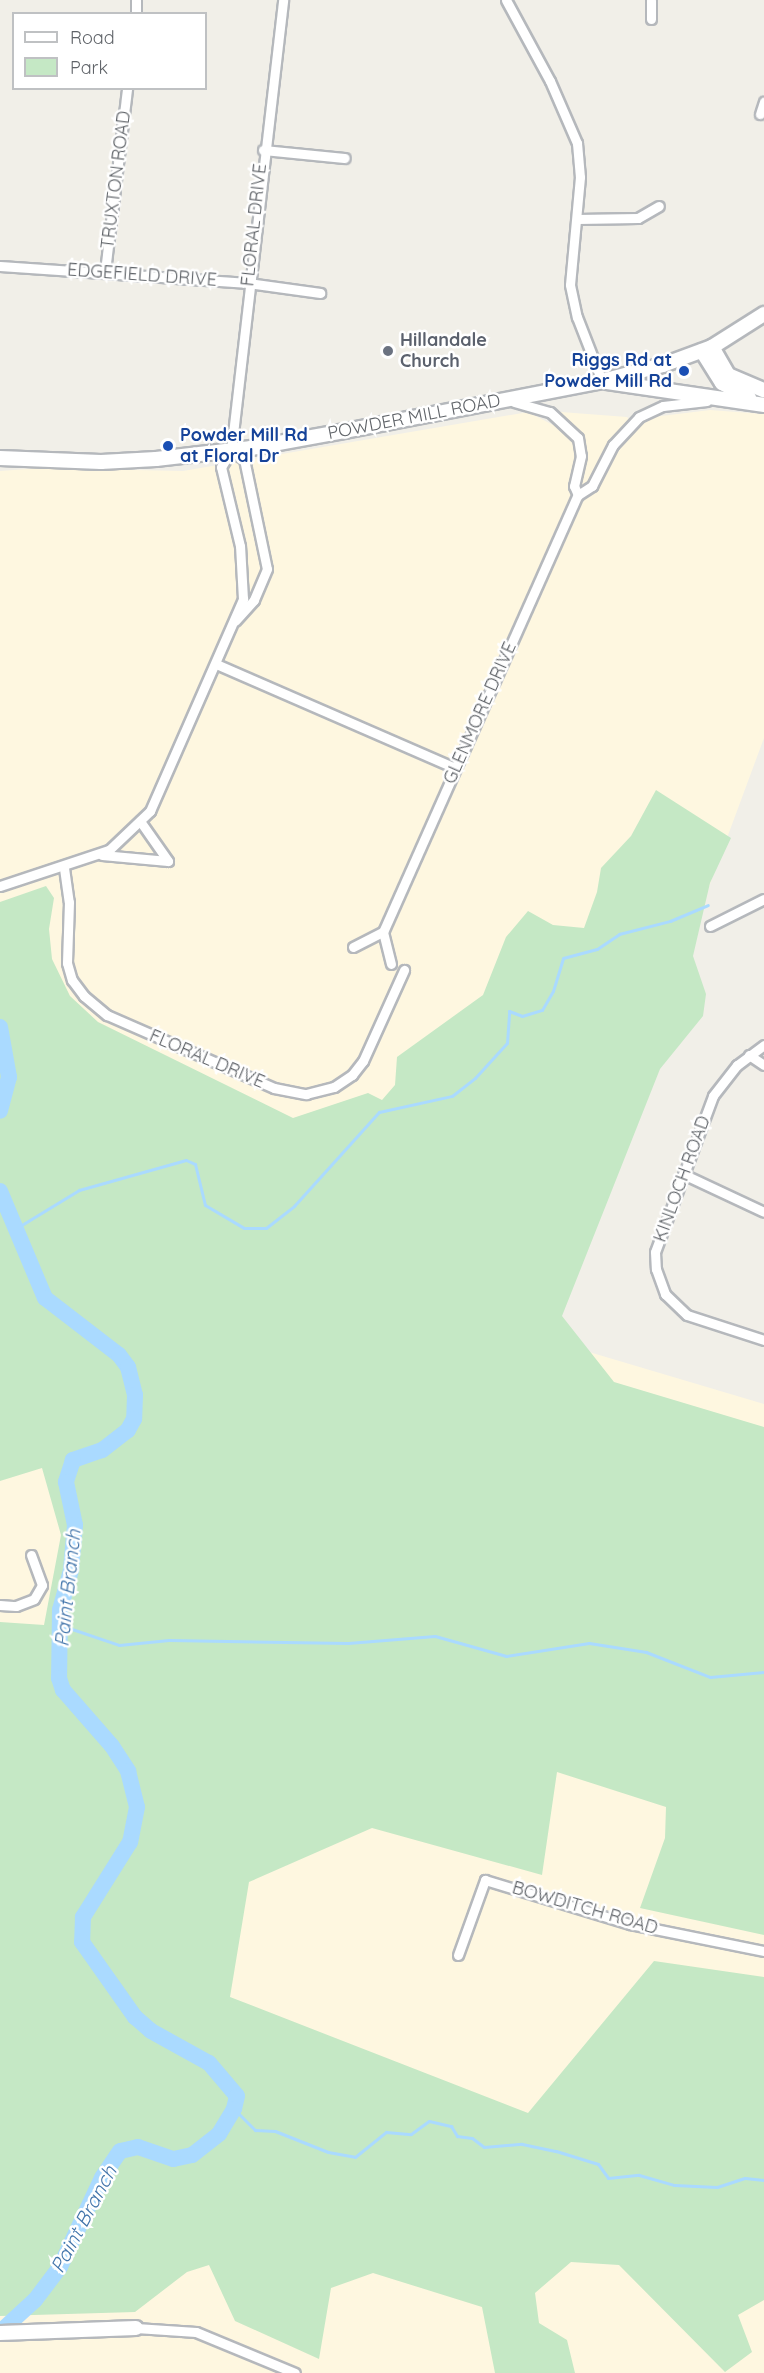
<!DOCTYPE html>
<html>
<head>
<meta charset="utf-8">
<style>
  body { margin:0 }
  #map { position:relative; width:764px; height:2373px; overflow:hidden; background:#f1efe8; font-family:Quicksand,sans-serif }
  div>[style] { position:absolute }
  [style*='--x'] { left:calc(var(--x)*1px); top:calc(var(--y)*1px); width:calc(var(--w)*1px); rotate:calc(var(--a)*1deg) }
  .commercial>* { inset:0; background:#fef7e0 }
  .green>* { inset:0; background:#c5e8c5 }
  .stream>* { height:3px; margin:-1.5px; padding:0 1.5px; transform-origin:1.5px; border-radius:1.5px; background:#aadaff }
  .river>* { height:16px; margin:-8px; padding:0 8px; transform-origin:8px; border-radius:8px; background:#aadaff }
  .roads { filter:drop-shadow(2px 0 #b5b8bc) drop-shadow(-2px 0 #b5b8bc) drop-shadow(0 2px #b5b8bc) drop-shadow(0 -2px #b5b8bc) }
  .street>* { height:9px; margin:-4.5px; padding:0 4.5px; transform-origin:4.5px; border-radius:4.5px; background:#fff }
  .secondary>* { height:14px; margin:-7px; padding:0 7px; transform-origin:7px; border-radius:7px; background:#fff }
  .dots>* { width:16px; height:16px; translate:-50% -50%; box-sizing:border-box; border:3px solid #fff; border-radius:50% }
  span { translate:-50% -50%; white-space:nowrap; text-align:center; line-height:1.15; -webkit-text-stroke:5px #fff; paint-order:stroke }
  .street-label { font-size:18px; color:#5f6368 }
  .worship-label { font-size:18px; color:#5b616d; font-weight:700 }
  .left { translate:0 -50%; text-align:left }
  .transit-label { font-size:18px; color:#164399; font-weight:700 }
  .right { translate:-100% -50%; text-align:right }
  .water-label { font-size:20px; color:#4174aa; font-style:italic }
  .legend { position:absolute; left:12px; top:12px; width:195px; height:78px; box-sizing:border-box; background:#fff; border:2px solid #bfc1c3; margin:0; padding:8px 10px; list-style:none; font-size:18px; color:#5f6368 }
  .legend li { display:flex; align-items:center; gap:12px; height:30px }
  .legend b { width:30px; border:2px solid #bfc1c3 }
</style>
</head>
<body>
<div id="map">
  <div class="commercial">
    <div style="clip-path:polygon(710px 410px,764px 414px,764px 738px,542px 1338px,764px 1404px,764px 2373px,0 2373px,0 471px,40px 468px,183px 471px,528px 412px,553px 425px,561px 412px,627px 417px,636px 427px,653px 417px)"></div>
  </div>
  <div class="green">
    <div style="clip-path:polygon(656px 790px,731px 838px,710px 883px,693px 956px,706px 994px,703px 1016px,660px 1069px,562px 1316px,614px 1382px,764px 1427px,764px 1935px,640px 1908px,665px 1838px,666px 1807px,557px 1772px,542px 1875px,372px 1828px,249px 1882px,230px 1997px,528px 2113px,654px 1961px,764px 1977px,764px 2300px,738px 2315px,752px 2352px,725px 2372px,619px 2265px,571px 2262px,535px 2293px,539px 2323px,567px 2340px,575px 2373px,495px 2373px,482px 2307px,373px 2273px,331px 2288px,319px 2359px,235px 2321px,209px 2265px,187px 2272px,135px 2312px,0 2316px,0 1622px,44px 1625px,61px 1535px,42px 1468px,0 1481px,0 902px,46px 886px,54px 898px,49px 929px,52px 959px,70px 996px,98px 1022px,293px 1118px,368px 1093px,382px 1100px,395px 1085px,397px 1057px,483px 995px,506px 937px,528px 911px,553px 925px,584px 928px,597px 892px,601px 868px,631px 836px)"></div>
  </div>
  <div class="stream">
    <div style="--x:15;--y:1229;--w:75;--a:-31.4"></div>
    <div style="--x:79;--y:1190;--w:111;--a:-15.7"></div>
    <div style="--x:186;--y:1160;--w:10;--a:24"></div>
    <div style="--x:195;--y:1164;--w:42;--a:76.3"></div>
    <div style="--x:205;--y:1205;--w:45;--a:30.5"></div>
    <div style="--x:244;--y:1228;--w:22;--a:0"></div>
    <div style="--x:266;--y:1228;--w:36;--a:-38"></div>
    <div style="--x:294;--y:1206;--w:127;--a:-47.9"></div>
    <div style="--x:379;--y:1112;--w:75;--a:-12.4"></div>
    <div style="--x:452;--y:1096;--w:29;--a:-38"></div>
    <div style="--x:475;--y:1078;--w:47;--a:-47.6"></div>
    <div style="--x:507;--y:1043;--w:32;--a:-86"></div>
    <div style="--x:509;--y:1011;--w:14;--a:21"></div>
    <div style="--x:522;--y:1016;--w:21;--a:-17"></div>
    <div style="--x:542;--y:1010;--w:22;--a:-60"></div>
    <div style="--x:553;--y:991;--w:34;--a:-73"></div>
    <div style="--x:563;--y:958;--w:35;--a:-15"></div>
    <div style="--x:597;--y:949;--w:27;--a:-34"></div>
    <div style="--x:619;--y:934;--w:53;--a:-14.3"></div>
    <div style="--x:670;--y:921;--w:41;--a:-22.8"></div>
    <div style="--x:60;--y:1625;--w:62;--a:18.7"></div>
    <div style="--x:119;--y:1645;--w:50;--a:-5.7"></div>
    <div style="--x:169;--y:1640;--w:179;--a:1"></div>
    <div style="--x:348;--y:1643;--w:87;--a:-4.6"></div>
    <div style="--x:435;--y:1636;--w:74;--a:15.7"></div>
    <div style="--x:506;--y:1656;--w:84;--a:-8.9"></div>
    <div style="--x:589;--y:1643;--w:58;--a:9"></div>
    <div style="--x:646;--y:1652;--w:69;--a:21.3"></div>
    <div style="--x:710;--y:1677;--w:54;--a:-5.3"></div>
    <div style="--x:234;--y:2109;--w:30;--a:45"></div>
    <div style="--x:255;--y:2130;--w:20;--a:3"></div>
    <div style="--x:275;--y:2131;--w:57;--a:21.6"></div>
    <div style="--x:328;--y:2152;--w:27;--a:10"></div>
    <div style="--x:355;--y:2157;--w:40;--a:-39"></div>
    <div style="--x:386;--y:2132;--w:25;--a:5"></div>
    <div style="--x:411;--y:2134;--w:22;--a:-36"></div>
    <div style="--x:429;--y:2121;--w:23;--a:13"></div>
    <div style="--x:451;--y:2126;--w:12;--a:59"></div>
    <div style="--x:457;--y:2136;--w:15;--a:8"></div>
    <div style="--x:472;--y:2138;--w:15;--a:37"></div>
    <div style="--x:484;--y:2147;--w:38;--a:-5"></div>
    <div style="--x:522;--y:2144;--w:35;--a:12"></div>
    <div style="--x:556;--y:2151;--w:44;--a:17.2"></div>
    <div style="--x:598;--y:2164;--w:17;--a:54"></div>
    <div style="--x:608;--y:2178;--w:31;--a:-6"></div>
    <div style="--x:639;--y:2175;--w:36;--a:16"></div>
    <div style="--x:674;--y:2185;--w:43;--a:2.7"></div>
    <div style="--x:717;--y:2187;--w:29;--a:-18"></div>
    <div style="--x:745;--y:2178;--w:19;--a:6"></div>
  </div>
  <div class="river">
    <div style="--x:0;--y:1027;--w:51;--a:79.8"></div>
    <div style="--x:9;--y:1077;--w:35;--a:105"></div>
    <div style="--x:0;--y:1191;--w:116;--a:67.2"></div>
    <div style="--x:45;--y:1298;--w:93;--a:37.6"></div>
    <div style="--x:119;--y:1355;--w:15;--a:53"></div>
    <div style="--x:128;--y:1367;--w:29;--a:76"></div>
    <div style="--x:135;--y:1395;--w:24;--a:92"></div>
    <div style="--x:134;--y:1419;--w:13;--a:119"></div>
    <div style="--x:128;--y:1430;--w:33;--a:142"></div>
    <div style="--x:102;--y:1450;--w:31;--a:161"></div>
    <div style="--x:73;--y:1460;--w:23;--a:108"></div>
    <div style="--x:66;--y:1482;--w:44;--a:78.2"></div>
    <div style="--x:75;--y:1525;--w:45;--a:95.1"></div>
    <div style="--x:71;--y:1570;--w:41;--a:105.4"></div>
    <div style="--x:60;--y:1610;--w:68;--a:90.8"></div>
    <div style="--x:59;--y:1678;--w:13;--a:72"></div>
    <div style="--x:63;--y:1690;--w:74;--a:48.8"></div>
    <div style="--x:112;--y:1746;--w:30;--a:57"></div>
    <div style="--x:128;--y:1771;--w:37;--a:76"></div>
    <div style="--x:137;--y:1807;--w:36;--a:101"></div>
    <div style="--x:130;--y:1842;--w:89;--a:122.1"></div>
    <div style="--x:83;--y:1917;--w:25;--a:92"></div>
    <div style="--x:82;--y:1942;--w:92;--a:54.8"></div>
    <div style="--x:135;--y:2017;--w:21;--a:41"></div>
    <div style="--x:151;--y:2031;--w:66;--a:28.9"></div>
    <div style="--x:209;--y:2063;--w:43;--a:49.7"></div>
    <div style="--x:237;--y:2096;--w:13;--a:103"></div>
    <div style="--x:234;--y:2109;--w:29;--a:121"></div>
    <div style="--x:219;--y:2134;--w:34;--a:142"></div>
    <div style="--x:192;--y:2155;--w:19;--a:168"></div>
    <div style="--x:173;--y:2159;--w:37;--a:-161"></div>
    <div style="--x:138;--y:2147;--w:18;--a:167"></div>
    <div style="--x:120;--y:2151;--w:32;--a:124"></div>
    <div style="--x:102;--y:2178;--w:98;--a:115.3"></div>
    <div style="--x:60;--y:2267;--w:41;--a:127.1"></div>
    <div style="--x:35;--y:2300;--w:47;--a:137.6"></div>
  </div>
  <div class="roads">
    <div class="street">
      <div style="--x:136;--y:0;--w:14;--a:90"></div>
      <div style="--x:506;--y:0;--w:92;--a:61.5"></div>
      <div style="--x:550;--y:81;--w:68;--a:66.5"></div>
      <div style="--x:577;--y:143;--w:34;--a:85"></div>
      <div style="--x:580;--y:177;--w:108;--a:95.3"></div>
      <div style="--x:570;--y:285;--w:33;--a:78"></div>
      <div style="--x:577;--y:317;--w:69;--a:68.7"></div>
      <div style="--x:651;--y:0;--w:19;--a:90"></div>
      <div style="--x:760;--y:114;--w:13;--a:-72"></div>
      <div style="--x:263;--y:150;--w:82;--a:5.6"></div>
      <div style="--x:577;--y:219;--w:61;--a:-0.9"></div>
      <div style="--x:638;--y:218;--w:24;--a:-30"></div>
      <div style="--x:0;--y:266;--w:249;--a:3.9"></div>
      <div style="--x:248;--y:283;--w:73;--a:7.9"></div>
      <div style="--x:105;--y:271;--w:184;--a:-83.1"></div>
      <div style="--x:514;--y:402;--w:37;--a:16"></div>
      <div style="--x:550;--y:412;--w:38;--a:43"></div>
      <div style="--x:578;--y:438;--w:18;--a:81"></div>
      <div style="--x:581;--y:456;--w:31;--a:103"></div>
      <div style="--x:574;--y:486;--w:10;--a:66"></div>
      <div style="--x:231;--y:451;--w:15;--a:32"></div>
      <div style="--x:244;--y:459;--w:112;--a:78.2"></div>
      <div style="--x:267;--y:569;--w:34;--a:113"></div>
      <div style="--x:254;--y:600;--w:28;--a:132"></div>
      <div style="--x:578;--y:495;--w:17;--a:-33"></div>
      <div style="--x:592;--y:486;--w:46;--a:-62.9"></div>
      <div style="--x:613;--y:445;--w:38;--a:-47"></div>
      <div style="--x:639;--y:417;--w:26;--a:-25"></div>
      <div style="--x:663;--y:406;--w:44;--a:-6.5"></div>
      <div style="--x:216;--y:664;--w:261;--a:23.5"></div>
      <div style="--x:140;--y:821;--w:49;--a:55"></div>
      <div style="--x:102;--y:855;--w:66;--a:5.2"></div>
      <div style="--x:64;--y:868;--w:34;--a:82"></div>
      <div style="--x:69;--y:902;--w:61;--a:91.9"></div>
      <div style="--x:67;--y:963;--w:18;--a:74"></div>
      <div style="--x:72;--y:980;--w:20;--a:53"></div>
      <div style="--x:84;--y:996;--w:30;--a:40"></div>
      <div style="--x:107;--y:1015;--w:182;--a:23.6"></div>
      <div style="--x:274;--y:1088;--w:33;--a:11"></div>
      <div style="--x:306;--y:1094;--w:29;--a:-14"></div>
      <div style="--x:334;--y:1087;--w:22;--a:-34"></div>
      <div style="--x:352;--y:1075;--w:18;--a:-52"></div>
      <div style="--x:363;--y:1061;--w:100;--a:-65.7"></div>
      <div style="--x:0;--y:886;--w:115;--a:-18.3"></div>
      <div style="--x:109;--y:850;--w:57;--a:-43.6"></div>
      <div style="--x:150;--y:811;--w:232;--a:-66.3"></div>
      <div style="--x:243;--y:599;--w:53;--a:-93.2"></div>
      <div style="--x:240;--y:546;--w:81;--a:-103.5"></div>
      <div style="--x:221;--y:467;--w:19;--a:-58"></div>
      <div style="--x:231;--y:451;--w:454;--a:-83.4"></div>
      <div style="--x:710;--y:926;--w:60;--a:-26.6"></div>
      <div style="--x:353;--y:947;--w:34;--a:-27"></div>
      <div style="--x:391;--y:964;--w:33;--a:-104"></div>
      <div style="--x:383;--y:932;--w:479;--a:-66"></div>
      <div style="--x:764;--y:1045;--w:34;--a:143"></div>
      <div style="--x:737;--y:1065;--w:39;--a:128"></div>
      <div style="--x:713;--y:1096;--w:166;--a:110.4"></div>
      <div style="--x:655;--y:1252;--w:17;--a:87"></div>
      <div style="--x:656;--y:1269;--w:27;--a:70"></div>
      <div style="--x:665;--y:1294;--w:30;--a:44"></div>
      <div style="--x:687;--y:1315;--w:81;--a:18"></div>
      <div style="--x:749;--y:1055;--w:18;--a:34"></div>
      <div style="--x:683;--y:1174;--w:89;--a:25.1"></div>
      <div style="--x:0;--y:1605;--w:16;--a:4"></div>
      <div style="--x:16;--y:1606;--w:19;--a:-21"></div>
      <div style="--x:34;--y:1599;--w:16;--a:-60"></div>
      <div style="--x:42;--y:1585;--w:32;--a:-110"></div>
      <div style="--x:458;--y:1955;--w:80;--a:-70.2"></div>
      <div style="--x:485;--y:1880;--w:152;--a:16.9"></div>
      <div style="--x:630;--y:1924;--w:137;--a:11.4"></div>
      <div style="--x:136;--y:2328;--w:60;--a:3.8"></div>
      <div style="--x:196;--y:2332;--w:107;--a:22.5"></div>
    </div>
    <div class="secondary">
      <div style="--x:712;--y:347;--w:32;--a:60"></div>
      <div style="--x:728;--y:375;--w:39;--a:23"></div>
      <div style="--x:702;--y:351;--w:38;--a:58"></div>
      <div style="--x:722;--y:383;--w:31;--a:29"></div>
      <div style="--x:607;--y:382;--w:159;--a:8.3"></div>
      <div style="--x:0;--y:458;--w:101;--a:2.3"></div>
      <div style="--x:101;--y:462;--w:55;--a:-3.1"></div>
      <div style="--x:156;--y:459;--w:96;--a:-6.6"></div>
      <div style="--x:251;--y:448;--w:96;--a:-10.3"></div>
      <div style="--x:345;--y:431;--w:262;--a:-11"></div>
      <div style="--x:602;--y:381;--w:63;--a:-14.7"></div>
      <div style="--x:663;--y:365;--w:52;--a:-20.2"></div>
      <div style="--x:712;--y:347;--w:62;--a:-32.4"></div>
      <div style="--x:0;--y:2333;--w:136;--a:-2.1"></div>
    </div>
  </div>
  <div class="dots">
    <div style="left:388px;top:351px;background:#6b7280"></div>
    <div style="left:684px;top:371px;background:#1a4fb4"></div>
    <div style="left:168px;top:446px;background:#1a4fb4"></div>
  </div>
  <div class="street-label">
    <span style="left:116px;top:180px;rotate:-83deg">TRUXTON ROAD</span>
    <span style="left:254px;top:225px;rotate:-84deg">FLORAL DRIVE</span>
    <span style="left:142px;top:275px;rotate:4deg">EDGEFIELD DRIVE</span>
    <span style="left:414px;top:417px;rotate:-11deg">POWDER MILL ROAD</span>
    <span style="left:480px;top:713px;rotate:-66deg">GLENMORE DRIVE</span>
    <span style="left:207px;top:1059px;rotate:23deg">FLORAL DRIVE</span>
    <span style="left:682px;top:1179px;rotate:-70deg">KINLOCH ROAD</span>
    <span style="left:585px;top:1908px;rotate:16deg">BOWDITCH ROAD</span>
  </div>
  <div class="worship-label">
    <span class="left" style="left:400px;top:351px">Hillandale<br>Church</span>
  </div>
  <div class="transit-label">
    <span class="right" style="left:672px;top:371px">Riggs Rd at<br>Powder Mill Rd</span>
    <span class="left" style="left:180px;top:446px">Powder Mill Rd<br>at Floral Dr</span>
  </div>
  <div class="water-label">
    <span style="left:67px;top:1588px;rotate:-84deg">Paint Branch</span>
    <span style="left:83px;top:2219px;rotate:-62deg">Paint Branch</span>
  </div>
  <ul class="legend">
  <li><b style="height:8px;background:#fff"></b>Road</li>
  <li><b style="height:16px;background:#c5e8c5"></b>Park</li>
  </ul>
</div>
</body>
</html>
